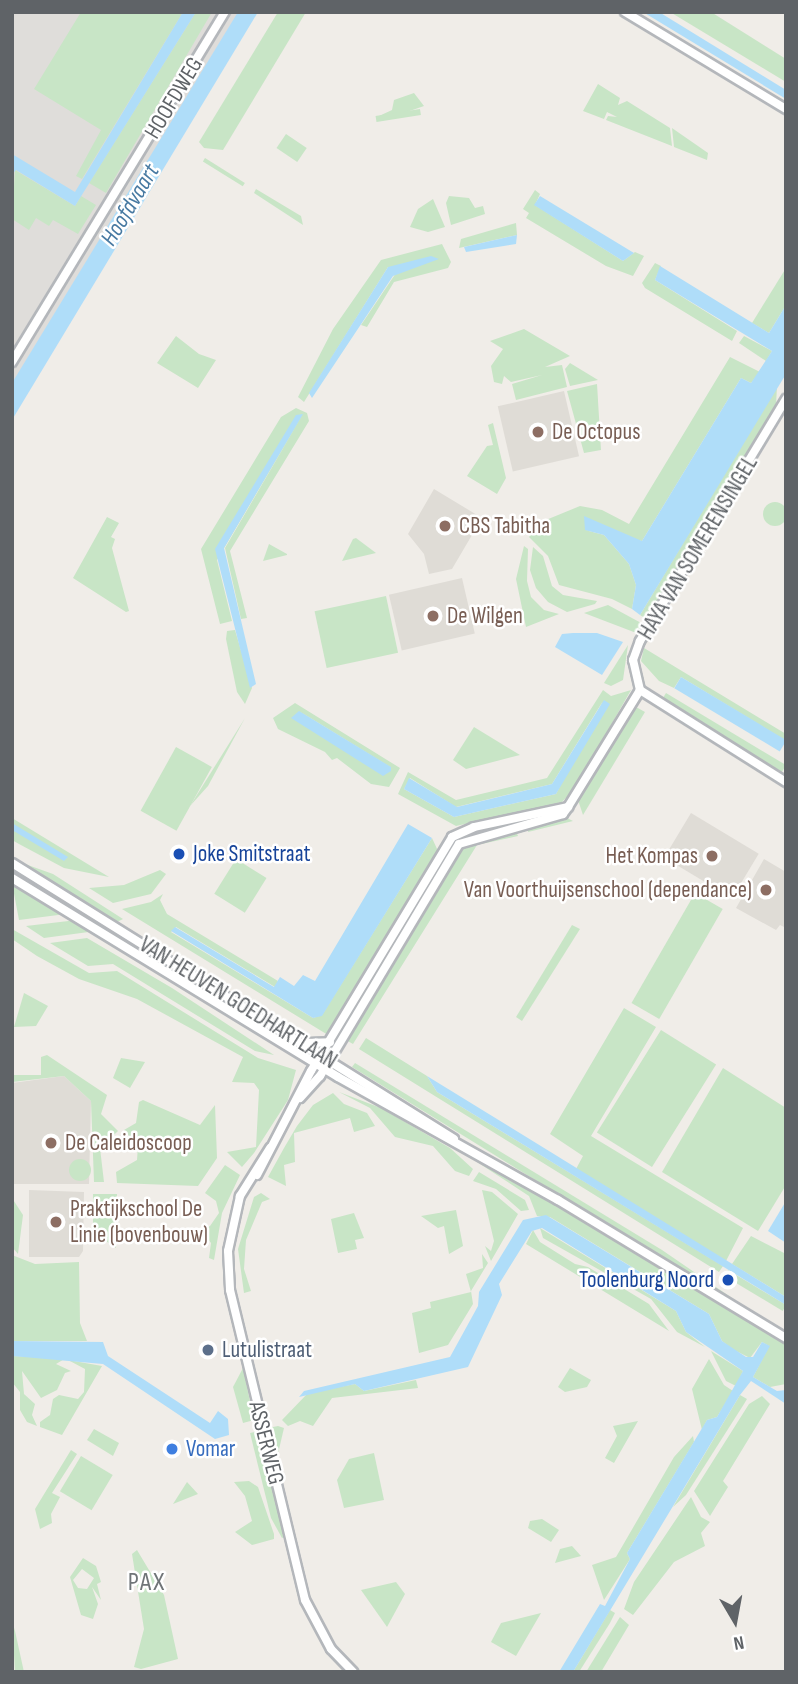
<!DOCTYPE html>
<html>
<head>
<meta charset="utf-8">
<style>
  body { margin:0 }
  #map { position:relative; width:798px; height:1684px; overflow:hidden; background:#f0ede8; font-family:"Sofia Sans Condensed",sans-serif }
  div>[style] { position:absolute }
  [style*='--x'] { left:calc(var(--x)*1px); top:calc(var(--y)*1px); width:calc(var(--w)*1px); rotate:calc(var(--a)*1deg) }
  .industrial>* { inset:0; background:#dfddda }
  .education>* { inset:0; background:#dfdcd6; transform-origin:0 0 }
  .green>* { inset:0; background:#c8e5c6; transform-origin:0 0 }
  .round { border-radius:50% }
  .water>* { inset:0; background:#afddf9; transform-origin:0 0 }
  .roads { filter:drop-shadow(2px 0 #b4b7bb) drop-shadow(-2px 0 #b4b7bb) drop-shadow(0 2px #b4b7bb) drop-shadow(0 -2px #b4b7bb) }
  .secondary>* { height:8px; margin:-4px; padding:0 4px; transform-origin:4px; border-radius:4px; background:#fff }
  .dots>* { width:19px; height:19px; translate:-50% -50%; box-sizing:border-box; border:4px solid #fff; border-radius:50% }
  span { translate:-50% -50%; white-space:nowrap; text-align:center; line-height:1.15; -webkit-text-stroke:5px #fff; paint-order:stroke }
  .street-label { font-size:23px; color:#5f6367 }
  .education-label { font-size:23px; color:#785e54 }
  .left { translate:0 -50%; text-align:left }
  .right { translate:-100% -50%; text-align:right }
  .transit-label { font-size:23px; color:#164399 }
  .service-label { font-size:23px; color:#4e5e75 }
  .shop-label { font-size:23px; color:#366cbe }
  .water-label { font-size:24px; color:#487aa2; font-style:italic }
  .quarter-label { font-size:26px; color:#707578; letter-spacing:2px }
  .frame { position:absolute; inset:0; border:14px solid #5f6367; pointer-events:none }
  .north { position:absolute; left:700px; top:1586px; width:70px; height:70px; -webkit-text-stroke:5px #fff; paint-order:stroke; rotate:170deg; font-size:19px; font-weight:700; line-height:28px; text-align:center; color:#5f6367 }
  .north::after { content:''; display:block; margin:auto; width:24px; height:32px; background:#5f6367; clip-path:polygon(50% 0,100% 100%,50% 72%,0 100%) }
</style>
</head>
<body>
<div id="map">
  <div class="industrial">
    <div style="clip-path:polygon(12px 12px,248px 12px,12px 396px)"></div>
  </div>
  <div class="education">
    <div style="left:564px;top:391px;width:67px;height:68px;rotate:77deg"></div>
    <div style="clip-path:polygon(434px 489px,482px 518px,452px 569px,429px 574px,424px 554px,408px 534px)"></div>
    <div style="left:462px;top:578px;width:57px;height:75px;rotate:77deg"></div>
    <div style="left:691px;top:813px;width:79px;height:52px;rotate:31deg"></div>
    <div style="clip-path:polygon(764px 859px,786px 872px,786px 928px,780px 925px,776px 930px,736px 908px)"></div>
    <div style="clip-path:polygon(64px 1076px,91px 1101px,89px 1184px,12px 1184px,12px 1083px)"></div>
    <div style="clip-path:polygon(29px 1190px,84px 1192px,83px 1251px,79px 1257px,29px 1257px)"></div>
  </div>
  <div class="green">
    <div style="clip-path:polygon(81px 12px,183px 12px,82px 179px,76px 176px,101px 130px,34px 89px)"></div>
    <div style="clip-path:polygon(196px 12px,212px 12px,106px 193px,89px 183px)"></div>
    <div style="clip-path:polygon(278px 12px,306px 12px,223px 150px,204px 148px,199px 142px)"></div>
    <div style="clip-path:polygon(670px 12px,711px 12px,786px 59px,786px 82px)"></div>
    <div style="clip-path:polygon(598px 84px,620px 98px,618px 105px,627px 101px,670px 128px,672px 146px,606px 120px,608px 116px,617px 117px,607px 112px,604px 119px,583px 111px)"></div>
    <div style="clip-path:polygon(414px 93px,424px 106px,381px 121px,379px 116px,392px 110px,394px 100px)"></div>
    <div style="left:420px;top:109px;width:6px;height:45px;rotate:81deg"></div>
    <div style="clip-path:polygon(672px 128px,708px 153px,707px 160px,674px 147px)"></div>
    <div style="left:286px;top:134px;width:25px;height:17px;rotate:34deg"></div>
    <div style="left:205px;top:158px;width:47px;height:4px;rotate:32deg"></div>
    <div style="clip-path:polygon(15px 170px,75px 206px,81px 196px,96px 205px,78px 234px,53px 220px,49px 226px,36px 218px,29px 230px,12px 219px)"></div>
    <div style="clip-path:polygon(256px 189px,301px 216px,303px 225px,254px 193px)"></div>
    <div style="clip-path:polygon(535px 190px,540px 194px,535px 205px,623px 261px,635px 252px,644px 256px,633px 276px,606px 266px,526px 218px,529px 213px,523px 209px)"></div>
    <div style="clip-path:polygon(449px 196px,469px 198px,475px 208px,483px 206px,485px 214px,451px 225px,446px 203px)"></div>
    <div style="clip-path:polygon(433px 199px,445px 227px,428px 232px,410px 227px,418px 209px)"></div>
    <div style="clip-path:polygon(516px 223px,517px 235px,459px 248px,461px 239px)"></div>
    <div style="clip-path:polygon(442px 244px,451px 262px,448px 268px,394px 282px,367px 327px,361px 325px,396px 273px,388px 267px,304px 402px,298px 397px,333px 329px,381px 260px)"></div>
    <div style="clip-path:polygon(655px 263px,661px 266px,655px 280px,737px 331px,732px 341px,645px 288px,642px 283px)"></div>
    <div style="clip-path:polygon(786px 268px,786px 305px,769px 333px,752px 323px)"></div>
    <div style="clip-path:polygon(524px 329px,570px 356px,545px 367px,562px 365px,567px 387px,516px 400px,512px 384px,542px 375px,511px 382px,504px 376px,502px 384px,494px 382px,491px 366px,503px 349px,490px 341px)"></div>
    <div style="clip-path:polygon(176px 336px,199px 354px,216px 360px,198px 388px,157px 363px)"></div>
    <div style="clip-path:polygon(744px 336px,772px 351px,766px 361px,739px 343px)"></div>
    <div style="clip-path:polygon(730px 357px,760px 372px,751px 383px,741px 378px,642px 541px,585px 530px,604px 535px,629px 564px,636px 585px,632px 609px,612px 599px,559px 585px,548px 556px,529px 537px,541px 522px,580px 506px,602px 510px,629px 524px)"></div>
    <div style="clip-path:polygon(570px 363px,598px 380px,570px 386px,565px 369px)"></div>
    <div style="clip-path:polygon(597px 384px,601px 450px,584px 453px,567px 391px)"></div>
    <div style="clip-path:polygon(777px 386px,776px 406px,650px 622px,640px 615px)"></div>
    <div style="clip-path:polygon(296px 408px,307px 413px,309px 421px,230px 551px,247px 618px,241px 619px,225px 548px,303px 414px,217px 560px,232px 621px,220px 624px,201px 549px,281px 417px)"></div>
    <div style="clip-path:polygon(493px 423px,506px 478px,497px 494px,467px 476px,487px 446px,493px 445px,488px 425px)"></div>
    <div class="round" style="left:763px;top:502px;width:24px;height:24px"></div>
    <div style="clip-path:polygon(107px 517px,119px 523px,111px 537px,115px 539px,112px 548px,129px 611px,126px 612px,73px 578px)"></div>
    <div style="clip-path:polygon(356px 538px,376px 553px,342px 561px,353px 539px)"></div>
    <div style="clip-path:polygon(269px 544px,287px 554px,287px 555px,263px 561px)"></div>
    <div style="clip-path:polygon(524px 546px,528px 549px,527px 581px,531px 597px,544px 610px,559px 614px,526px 627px,516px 579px)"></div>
    <div style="clip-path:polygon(533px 547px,543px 556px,552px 586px,563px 595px,597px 601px,595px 604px,567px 612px,548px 602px,536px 588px,530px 570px)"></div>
    <div style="left:386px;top:596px;width:58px;height:73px;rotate:78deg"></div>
    <div style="clip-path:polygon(608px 605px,643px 624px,639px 634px,584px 613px)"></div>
    <div style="clip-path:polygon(235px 630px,252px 688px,245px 704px,237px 692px,226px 639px,227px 631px)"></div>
    <div style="clip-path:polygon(628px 645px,623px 680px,611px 686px,604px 683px)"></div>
    <div style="clip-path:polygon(644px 648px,786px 734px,786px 741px,681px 677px,674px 688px,659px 681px,641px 661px)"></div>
    <div style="clip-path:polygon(evenodd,603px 690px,611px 696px,631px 690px,575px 788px,562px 802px,456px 826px,398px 794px,408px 772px,456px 800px,547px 778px,603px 690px,603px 701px,556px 794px,454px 817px,404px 789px,410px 778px,456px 807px,552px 784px,603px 701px)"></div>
    <div style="left:666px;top:693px;width:140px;height:8px;rotate:31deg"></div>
    <div style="clip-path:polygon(evenodd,295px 703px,400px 768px,389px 787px,371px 784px,337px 758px,332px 760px,325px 752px,278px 729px,273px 718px,295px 703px,299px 711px,390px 767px,391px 771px,299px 711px)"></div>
    <div style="clip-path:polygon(636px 707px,645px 712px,583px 815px,578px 800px)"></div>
    <div style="clip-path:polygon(245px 718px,208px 786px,190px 806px)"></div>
    <div style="clip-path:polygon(474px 727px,520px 755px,466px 769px,453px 760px)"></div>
    <div style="left:176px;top:747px;width:41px;height:73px;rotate:29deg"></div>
    <div style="clip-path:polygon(565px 817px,573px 821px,528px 832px,529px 826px)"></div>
    <div style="clip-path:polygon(12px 818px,109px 877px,64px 868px,19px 844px,12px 840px)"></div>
    <div style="clip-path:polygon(515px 829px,518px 836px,477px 845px,353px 1044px,346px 1040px,461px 848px)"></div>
    <div style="clip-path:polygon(432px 838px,438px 851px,328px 1035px,122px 909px,151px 902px,163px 894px,160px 900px,167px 914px,278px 981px,275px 987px,176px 927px,171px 932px,313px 1018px,322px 1015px)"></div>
    <div style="left:236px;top:859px;width:36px;height:41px;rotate:32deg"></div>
    <div style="clip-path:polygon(25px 864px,53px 874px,123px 919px,117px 922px)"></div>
    <div style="clip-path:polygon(160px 870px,166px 874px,151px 894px,113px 903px,89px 888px,124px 885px)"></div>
    <div style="clip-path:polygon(12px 883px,21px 889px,66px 914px,19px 920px)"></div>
    <div style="left:695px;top:893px;width:32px;height:127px;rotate:30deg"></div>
    <div style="clip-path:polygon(77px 920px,96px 931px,44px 938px,26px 926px)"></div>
    <div style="clip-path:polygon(572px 925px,580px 929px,522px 1021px,516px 1017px)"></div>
    <div style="clip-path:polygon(12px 929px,89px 973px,117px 971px,258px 1058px,296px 1070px,288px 1100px,254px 1153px,242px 1167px,227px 1152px,256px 1147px,259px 1090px,254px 1083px,232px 1082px,243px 1057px,137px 999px,79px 979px,37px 956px,12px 939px)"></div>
    <div style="clip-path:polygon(87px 938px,172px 988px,274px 1055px,255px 1051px,113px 964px,88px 966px,50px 943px)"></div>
    <div style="clip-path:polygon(24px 993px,48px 1006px,36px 1026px,14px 1027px)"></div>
    <div style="clip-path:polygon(624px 1008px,656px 1027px,591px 1136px,743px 1228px,726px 1261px,576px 1169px,583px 1156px,550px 1134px)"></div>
    <div style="left:661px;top:1030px;width:65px;height:121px;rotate:32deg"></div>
    <div style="clip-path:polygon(366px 1038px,427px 1076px,437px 1092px,723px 1266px,719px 1272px,359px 1049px)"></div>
    <div style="clip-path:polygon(47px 1055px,107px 1095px,101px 1114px,118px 1131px,100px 1148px,104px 1182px,94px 1182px,91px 1101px,64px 1076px,12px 1082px,12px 1075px,41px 1075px,41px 1057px)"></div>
    <div style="clip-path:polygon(121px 1058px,145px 1062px,130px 1088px,113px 1078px)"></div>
    <div style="clip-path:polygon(355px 1063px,662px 1250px,786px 1335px,352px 1067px)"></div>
    <div style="clip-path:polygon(723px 1068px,786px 1108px,786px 1185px,758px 1231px,662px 1172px)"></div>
    <div style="clip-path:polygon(339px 1092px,381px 1108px,450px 1148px,473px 1169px,469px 1176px,455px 1171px,433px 1146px,395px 1137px,370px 1108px)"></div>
    <div style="clip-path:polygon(333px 1093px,344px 1104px,367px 1113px,375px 1126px,354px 1132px,350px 1118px,294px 1133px,295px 1162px,284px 1165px,286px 1186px,268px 1177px,284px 1148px,297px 1126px,313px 1105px)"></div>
    <div style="clip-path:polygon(143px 1100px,200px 1125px,215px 1105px,217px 1158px,198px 1186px,117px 1183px,116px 1172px,137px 1160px,138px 1146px,124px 1130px,136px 1123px,139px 1102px)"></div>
    <div style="clip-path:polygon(462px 1147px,786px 1344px,786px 1384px,770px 1387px,753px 1377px,769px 1346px,762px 1342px,750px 1358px,732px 1349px,722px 1341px,709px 1314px,550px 1217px,537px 1216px,529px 1196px,477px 1162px)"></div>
    <div class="round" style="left:69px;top:1159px;width:22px;height:22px"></div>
    <div style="clip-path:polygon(225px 1165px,240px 1175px,222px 1213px,214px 1260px,209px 1258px,211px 1243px,201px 1230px,210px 1226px,219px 1213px,216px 1201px,205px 1193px)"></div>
    <div style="clip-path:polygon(479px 1172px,525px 1200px,529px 1210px,521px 1211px,496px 1189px,473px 1181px)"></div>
    <div style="clip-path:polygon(482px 1190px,492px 1192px,518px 1214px,491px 1261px,485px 1246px,491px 1251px,494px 1241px)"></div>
    <div style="clip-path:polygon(261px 1193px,270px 1199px,262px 1202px,246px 1240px,244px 1269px,251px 1291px,244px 1293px,238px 1249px,254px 1197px)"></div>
    <div style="clip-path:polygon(93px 1194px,117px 1194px,116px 1248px,93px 1232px)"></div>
    <div style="clip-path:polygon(12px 1198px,23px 1215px,18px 1254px,12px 1247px)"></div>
    <div style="clip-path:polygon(456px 1210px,463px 1246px,449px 1254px,444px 1226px,438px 1228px,421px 1216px)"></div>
    <div style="clip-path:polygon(354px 1213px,364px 1238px,355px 1240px,357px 1249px,338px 1253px,331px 1219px)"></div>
    <div style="clip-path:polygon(540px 1228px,676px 1311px,686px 1332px,705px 1347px,677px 1332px,651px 1299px,543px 1238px)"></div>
    <div style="clip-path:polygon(533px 1230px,540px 1242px,575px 1264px,588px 1267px,649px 1304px,669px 1331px,526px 1244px)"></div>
    <div style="clip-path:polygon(751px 1236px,786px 1254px,786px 1297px,732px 1264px)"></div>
    <div style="clip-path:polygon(482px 1254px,488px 1263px,471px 1291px,473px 1304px,448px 1345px,419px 1353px,412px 1313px,431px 1308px,430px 1302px,471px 1292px,466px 1274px,483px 1268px)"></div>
    <div style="clip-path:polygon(12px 1255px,35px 1264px,79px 1262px,80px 1323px,87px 1341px,12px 1341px)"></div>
    <div style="left:728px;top:1270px;width:68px;height:7px;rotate:31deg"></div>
    <div style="clip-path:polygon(711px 1351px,743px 1371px,736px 1386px,726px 1381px)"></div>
    <div style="clip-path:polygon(12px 1356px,66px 1358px,56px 1364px,71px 1371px,65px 1373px,57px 1390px,41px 1398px,22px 1371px,24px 1394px,35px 1404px,32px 1415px,37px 1426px,27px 1422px,20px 1410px,20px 1392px,12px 1382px)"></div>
    <div style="clip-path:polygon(709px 1359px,724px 1385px,733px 1391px,717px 1417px,707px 1420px,702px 1430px,692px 1389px)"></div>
    <div style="clip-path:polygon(68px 1360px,102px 1366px,62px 1435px,40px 1427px,40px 1422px,50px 1415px,53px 1399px,59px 1395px,78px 1399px,84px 1392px,85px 1369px)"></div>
    <div style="clip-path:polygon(243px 1368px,254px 1420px,243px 1423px,233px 1387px)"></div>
    <div style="clip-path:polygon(570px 1368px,591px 1380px,587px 1387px,565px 1392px,558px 1387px)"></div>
    <div style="clip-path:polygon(416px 1380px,418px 1388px,332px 1398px,313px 1426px,300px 1421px,288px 1426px,282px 1420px,308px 1393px,355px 1384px,364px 1391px)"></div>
    <div style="clip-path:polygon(740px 1395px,747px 1399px,744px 1404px,686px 1495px,673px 1507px)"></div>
    <div style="clip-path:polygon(762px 1396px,770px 1404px,723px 1481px,728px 1487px,710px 1516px,694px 1491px,749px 1404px)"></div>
    <div style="clip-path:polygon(638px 1421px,614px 1463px,605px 1458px,617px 1436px,613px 1426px)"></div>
    <div style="clip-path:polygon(278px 1426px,284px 1428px,276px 1462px,268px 1428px)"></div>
    <div style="clip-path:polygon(94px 1429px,119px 1443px,113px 1456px,87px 1440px)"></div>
    <div style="clip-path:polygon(259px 1431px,284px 1537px,282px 1538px,271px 1518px,250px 1433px)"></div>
    <div style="clip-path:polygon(693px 1436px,694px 1442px,627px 1553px,630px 1559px,604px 1600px,592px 1565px,616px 1557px,674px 1457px)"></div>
    <div style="clip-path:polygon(71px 1450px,77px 1454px,52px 1493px,60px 1497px,51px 1514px,52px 1523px,40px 1529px,35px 1509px)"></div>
    <div style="clip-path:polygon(374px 1453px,384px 1500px,344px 1508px,337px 1480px,349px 1459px)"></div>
    <div style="left:81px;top:1456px;width:37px;height:41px;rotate:31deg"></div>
    <div style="clip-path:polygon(249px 1481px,258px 1487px,274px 1534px,274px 1539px,252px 1545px,235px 1532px,252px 1521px,245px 1496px,234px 1482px)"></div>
    <div style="clip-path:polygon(187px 1482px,198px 1494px,173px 1504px)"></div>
    <div style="clip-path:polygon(691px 1497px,701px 1517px,710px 1522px,701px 1533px,705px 1546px,674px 1562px,633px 1615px,624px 1609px,634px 1582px)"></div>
    <div style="clip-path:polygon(542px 1519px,559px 1530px,551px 1542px,528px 1528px,530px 1521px)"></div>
    <div style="clip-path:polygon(572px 1546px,581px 1556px,555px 1563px,560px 1549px)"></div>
    <div style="clip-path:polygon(137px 1550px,164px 1595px,178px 1659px,141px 1669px,134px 1667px,144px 1629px,132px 1554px)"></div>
    <div style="clip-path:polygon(evenodd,83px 1558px,96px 1566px,101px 1582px,97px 1584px,101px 1600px,92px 1587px,98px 1604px,93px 1619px,81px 1615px,70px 1577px,83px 1558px,82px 1569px,94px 1578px,87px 1589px,78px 1588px,73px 1580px,82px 1569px)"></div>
    <div style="clip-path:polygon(396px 1582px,405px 1594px,387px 1627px,361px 1590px)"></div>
    <div style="clip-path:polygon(610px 1610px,615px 1613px,610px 1623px,579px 1672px,573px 1672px)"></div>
    <div style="clip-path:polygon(541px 1613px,516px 1656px,491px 1642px,501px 1623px)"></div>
    <div style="clip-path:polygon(620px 1617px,629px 1625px,601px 1672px,586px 1672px)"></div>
    <div style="clip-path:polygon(12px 1621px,15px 1631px,24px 1672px,15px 1672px)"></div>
  </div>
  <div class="water">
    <div style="clip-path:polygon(183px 12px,196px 12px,75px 206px,16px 170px,12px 174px,12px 154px,75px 192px)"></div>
    <div style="clip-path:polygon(238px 12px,258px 12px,12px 420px,12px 383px)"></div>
    <div style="clip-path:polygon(643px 12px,659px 12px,786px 90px,786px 99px)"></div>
    <div style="clip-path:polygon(540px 196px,634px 253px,623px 261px,534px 205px)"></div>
    <div style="clip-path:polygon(517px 235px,516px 244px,466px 252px,464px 247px)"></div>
    <div style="clip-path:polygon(431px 256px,439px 259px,393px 276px,312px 398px,309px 393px,388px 267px)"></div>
    <div style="clip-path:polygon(660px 266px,769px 333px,786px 305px,786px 374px,640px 615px,632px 609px,636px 585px,629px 564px,604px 535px,585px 530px,584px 516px,642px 541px,741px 378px,751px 383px,772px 351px,655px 280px)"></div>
    <div style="clip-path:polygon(303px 414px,224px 548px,256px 684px,250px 688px,215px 549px,296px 415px)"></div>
    <div style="clip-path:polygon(573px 633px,597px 633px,623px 642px,602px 675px,555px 647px,562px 634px)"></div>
    <div style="left:681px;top:677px;width:123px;height:13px;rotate:31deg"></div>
    <div style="clip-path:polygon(604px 700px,610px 704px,556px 794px,454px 817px,404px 789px,409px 778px,457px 807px,552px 784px)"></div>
    <div style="clip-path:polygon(299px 711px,391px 767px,391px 771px,383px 776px,291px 718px)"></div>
    <div style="clip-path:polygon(12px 823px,68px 857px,64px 861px,12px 830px)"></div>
    <div style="clip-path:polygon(408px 824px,432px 838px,322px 1016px,313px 1018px,171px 931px,175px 927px,274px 987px,280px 977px,294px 986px,303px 975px,315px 981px)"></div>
    <div style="clip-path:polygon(427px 1076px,786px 1297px,786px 1305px,437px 1092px)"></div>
    <div style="clip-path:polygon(786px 1201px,786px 1243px,768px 1231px)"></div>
    <div style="clip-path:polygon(546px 1215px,709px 1314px,722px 1341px,746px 1357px,753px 1357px,762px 1342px,770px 1346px,753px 1377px,777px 1391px,786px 1390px,786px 1404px,751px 1381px,740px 1395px,573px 1672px,559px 1672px,600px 1604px,605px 1606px,630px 1559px,627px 1553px,707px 1420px,717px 1417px,743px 1371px,686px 1332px,676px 1311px,542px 1228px,532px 1231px,499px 1284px,502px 1295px,468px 1367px,364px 1391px,355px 1384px,299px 1397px,304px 1391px,450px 1357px,478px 1306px,479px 1292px,523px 1220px)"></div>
    <div style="clip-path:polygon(12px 1341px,103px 1342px,108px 1356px,210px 1423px,218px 1411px,228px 1419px,229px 1435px,215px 1439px,103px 1364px,12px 1356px)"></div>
  </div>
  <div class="roads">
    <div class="secondary">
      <div style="--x:625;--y:12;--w:188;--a:31.1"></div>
      <div style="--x:12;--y:362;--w:410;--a:-58.7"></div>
      <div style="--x:640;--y:690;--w:173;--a:32.2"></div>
      <div style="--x:12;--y:863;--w:521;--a:31.98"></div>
      <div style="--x:12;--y:878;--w:382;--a:31.4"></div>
      <div style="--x:338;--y:1077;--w:252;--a:29.2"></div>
      <div style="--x:558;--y:1200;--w:267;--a:31.2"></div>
      <div style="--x:306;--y:1043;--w:24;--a:-2"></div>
      <div style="--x:300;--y:1098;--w:30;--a:-48"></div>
      <div style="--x:320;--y:1076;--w:270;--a:-59.1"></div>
      <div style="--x:459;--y:844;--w:108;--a:-16.1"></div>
      <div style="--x:563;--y:814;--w:9;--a:-54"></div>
      <div style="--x:568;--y:807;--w:137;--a:-58.4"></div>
      <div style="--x:640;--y:690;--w:31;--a:-103"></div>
      <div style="--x:633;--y:660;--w:20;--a:-70"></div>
      <div style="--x:640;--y:641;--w:283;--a:-58.9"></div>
      <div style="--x:270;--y:1148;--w:57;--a:122"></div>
      <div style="--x:240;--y:1196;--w:56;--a:102.3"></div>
      <div style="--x:228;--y:1251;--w:39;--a:87"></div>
      <div style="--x:230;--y:1290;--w:319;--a:76.4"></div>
      <div style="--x:305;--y:1600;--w:55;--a:62"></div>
      <div style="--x:331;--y:1649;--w:32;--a:46"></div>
      <div style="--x:257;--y:1175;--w:117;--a:-62.6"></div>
      <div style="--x:311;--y:1071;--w:273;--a:-58.9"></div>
      <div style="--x:452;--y:837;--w:24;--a:-24"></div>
      <div style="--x:474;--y:827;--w:96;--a:-12"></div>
    </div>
  </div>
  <div class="dots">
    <div style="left:538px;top:432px;background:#8d6e63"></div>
    <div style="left:445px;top:526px;background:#8d6e63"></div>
    <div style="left:433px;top:616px;background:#8d6e63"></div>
    <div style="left:179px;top:854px;background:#1a4fb4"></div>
    <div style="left:712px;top:856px;background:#8d6e63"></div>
    <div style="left:766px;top:890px;background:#8d6e63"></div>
    <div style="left:51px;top:1143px;background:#8d6e63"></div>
    <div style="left:56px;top:1222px;background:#8d6e63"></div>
    <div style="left:728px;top:1280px;background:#1a4fb4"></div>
    <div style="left:208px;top:1350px;background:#5c6f8a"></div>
    <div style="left:172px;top:1449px;background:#3f7fe0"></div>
  </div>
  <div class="street-label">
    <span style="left:174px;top:98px;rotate:-59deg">HOOFDWEG</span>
    <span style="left:698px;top:548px;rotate:-59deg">HAYA VAN SOMERENSINGEL</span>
    <span style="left:238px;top:1003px;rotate:32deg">VAN HEUVEN GOEDHARTLAAN</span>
    <span style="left:266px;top:1443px;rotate:76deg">ASSERWEG</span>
  </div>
  <div class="education-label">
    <span class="left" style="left:552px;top:432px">De Octopus</span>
    <span class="left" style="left:459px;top:526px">CBS Tabitha</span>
    <span class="left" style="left:447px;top:616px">De Wilgen</span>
    <span class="right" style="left:698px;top:856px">Het Kompas</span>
    <span class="right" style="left:752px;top:890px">Van Voorthuijsenschool (dependance)</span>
    <span class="left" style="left:65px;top:1143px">De Caleidoscoop</span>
    <span class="left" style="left:70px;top:1222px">Praktijkschool De<br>Linie (bovenbouw)</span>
  </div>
  <div class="transit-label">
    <span class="left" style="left:193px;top:854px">Joke Smitstraat</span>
    <span class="right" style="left:714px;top:1280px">Toolenburg Noord</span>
  </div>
  <div class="service-label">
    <span class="left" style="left:222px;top:1350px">Lutulistraat</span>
  </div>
  <div class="shop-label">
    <span class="left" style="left:186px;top:1449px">Vomar</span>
  </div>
  <div class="water-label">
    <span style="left:130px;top:205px;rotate:-59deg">Hoofdvaart</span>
  </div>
  <div class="quarter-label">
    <span style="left:147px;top:1583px">PAX</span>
  </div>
  <div class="frame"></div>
  <div class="north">N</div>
</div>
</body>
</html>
